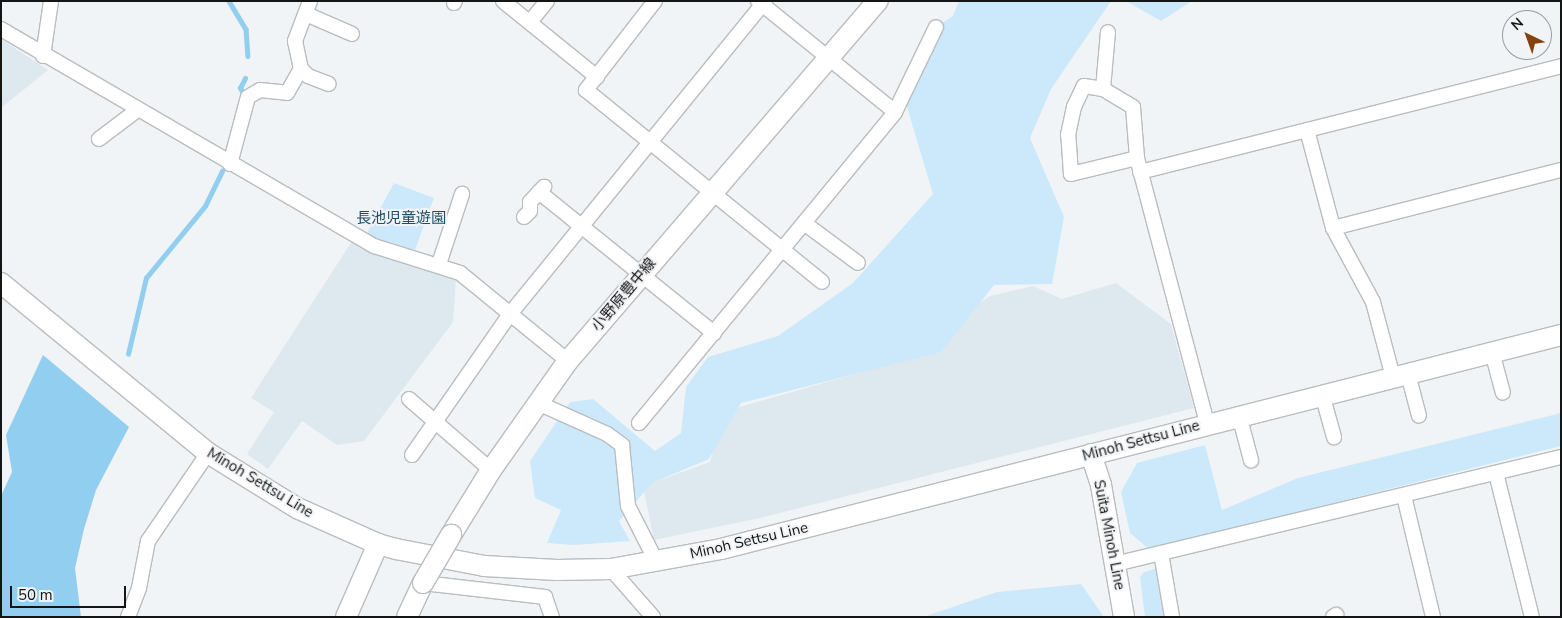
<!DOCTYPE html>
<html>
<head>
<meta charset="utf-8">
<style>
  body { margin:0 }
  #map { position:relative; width:1562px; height:618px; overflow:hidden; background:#f1f4f6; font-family:"Nunito Sans","Noto Sans JP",sans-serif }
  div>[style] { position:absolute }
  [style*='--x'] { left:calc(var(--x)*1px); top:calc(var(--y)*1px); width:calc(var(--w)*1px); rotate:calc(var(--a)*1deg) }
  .built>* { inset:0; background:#dee8ef }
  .green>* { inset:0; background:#cbe9fa }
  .water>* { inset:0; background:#91ceef }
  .stream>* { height:4.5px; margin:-2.25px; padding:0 2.25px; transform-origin:2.25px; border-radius:2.25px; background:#91ceef }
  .roads { filter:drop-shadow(1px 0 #babdbf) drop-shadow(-1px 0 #babdbf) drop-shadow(0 1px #babdbf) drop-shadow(0 -1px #babdbf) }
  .street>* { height:14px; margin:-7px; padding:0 7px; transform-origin:7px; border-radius:7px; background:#fff }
  .secondary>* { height:20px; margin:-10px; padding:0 10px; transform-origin:10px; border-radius:10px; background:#fff }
  .bridges { filter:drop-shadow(1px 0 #babdbf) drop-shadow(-1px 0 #babdbf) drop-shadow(0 1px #babdbf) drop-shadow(0 -1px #babdbf) }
  .secondary-bridge>* { height:20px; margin:-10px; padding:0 10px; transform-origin:10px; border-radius:10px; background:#fff }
  span { translate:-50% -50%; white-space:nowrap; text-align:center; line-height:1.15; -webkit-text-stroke:4px #f1f4f6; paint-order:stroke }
  .park-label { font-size:15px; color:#1f4f67 }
  .street-label { font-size:15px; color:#141515 }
  .frame { position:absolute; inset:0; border:2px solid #141515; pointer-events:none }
  .north { position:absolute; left:1502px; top:10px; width:50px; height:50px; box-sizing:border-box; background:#f1f4f6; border:1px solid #999b9c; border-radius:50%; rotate:318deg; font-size:14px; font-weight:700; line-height:20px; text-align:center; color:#141515 }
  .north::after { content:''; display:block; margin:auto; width:18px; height:22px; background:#84420d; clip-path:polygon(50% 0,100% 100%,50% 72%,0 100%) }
  .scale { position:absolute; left:10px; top:586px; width:116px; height:22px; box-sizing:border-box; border:2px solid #141515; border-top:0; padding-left:6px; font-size:15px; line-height:18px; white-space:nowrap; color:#141515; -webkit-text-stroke:4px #f1f4f6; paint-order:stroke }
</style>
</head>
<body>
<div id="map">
  <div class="built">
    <div style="clip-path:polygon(1px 39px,48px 70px,1px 108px)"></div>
    <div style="clip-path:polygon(352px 241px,369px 251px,456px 278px,453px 322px,364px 441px,337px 445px,302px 421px,268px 469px,247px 454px,274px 412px,251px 398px)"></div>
    <div style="clip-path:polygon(1116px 283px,1171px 324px,1194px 408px,760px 518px,654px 540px,643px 486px,710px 462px,725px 411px,939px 350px,950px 322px,990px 296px,1033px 286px,1062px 299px)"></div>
  </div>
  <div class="green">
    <div style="clip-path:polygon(959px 1px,1111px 1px,1051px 89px,1030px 138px,1064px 217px,1052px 284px,994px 285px,941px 352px,741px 403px,709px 459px,652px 483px,619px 521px,630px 541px,573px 545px,547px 543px,561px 510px,535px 498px,530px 461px,570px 402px,593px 399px,655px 451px,681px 433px,686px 387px,708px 357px,778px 336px,853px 283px,933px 194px,904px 97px,936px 27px,953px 16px)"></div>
    <div style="clip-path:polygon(1126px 1px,1192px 1px,1161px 21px)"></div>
    <div style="clip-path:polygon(394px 183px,434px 198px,415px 250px,366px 235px)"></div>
    <div style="clip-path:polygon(1561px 413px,1561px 446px,1149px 549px,1130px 533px,1121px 492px,1137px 463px,1205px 445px,1222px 510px,1298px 478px)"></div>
    <div style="clip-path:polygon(1158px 568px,1164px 617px,1145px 617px,1140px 577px,1144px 572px)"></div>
    <div style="clip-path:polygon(1081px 584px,1104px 617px,923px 617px,997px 592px)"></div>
  </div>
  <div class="water">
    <div style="clip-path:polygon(43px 355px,129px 427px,96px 490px,84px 529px,75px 568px,81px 617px,1px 617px,1px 496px,12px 472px,6px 435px)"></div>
  </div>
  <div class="stream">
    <div style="--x:229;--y:1;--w:33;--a:59"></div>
    <div style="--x:246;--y:29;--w:27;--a:86"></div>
    <div style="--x:244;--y:95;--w:8;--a:-120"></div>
    <div style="--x:240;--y:88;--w:11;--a:-63"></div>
    <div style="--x:128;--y:354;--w:78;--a:-76.7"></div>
    <div style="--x:146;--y:278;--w:93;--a:-50.7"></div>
    <div style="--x:205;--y:206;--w:39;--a:-64"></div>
  </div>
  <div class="roads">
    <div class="street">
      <div style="--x:310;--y:1;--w:43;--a:110.6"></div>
      <div style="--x:295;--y:41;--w:29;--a:78"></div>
      <div style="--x:301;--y:69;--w:10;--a:45"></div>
      <div style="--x:308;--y:76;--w:22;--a:21"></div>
      <div style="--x:503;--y:1;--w:121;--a:39"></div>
      <div style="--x:655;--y:1;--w:113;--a:127.8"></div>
      <div style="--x:586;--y:90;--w:304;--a:39.1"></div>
      <div style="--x:758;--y:1;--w:176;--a:39"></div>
      <div style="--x:454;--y:3;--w:2;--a:-63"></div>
      <div style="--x:306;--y:14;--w:50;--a:23.5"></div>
      <div style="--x:530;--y:22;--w:27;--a:-51"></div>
      <div style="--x:1;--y:29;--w:432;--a:30.2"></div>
      <div style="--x:374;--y:246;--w:90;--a:17.4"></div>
      <div style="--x:460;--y:273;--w:139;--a:39.2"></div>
      <div style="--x:43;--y:56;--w:56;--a:-81.7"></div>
      <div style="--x:1103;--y:89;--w:57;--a:-85"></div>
      <div style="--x:1307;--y:130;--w:101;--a:75.1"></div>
      <div style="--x:1333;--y:228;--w:84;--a:61.6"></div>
      <div style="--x:1373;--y:302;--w:78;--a:75.1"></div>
      <div style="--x:99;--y:139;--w:46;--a:-37.1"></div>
      <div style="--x:1137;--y:158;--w:68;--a:166.4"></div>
      <div style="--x:1071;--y:174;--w:39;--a:-94"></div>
      <div style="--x:1068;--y:135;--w:29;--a:-78"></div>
      <div style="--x:1074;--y:107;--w:23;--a:-65"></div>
      <div style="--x:1084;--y:86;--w:19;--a:9"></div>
      <div style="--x:1103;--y:89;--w:35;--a:31"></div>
      <div style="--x:1133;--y:107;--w:51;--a:85.5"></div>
      <div style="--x:1137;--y:158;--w:274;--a:75.2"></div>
      <div style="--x:230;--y:164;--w:69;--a:-75"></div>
      <div style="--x:248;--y:97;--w:14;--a:-30"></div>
      <div style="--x:260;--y:90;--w:27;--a:6"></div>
      <div style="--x:287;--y:93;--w:28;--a:-60"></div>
      <div style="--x:1140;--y:172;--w:434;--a:-14.1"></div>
      <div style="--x:539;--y:192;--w:225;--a:38.9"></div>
      <div style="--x:524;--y:217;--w:8;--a:-45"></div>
      <div style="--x:530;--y:211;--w:9;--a:-90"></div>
      <div style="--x:530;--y:202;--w:21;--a:-47"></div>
      <div style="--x:804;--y:223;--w:67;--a:36.5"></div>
      <div style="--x:1333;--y:228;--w:235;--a:-14.3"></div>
      <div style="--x:439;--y:264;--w:74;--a:-71.8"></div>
      <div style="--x:1492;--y:352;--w:42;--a:75"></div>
      <div style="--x:1408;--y:374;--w:43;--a:75.3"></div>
      <div style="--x:1322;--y:394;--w:45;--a:74.4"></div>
      <div style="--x:409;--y:399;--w:108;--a:40.9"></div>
      <div style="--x:538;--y:403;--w:76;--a:24.2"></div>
      <div style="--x:607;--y:434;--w:19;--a:36"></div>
      <div style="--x:622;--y:445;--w:61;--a:84.4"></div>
      <div style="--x:628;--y:506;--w:62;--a:63"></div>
      <div style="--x:1239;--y:415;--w:47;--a:75.1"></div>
      <div style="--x:639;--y:423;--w:403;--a:-50.5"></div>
      <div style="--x:895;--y:112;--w:94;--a:-64.2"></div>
      <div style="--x:412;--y:455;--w:172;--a:-55.2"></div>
      <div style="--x:510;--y:314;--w:404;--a:-50.8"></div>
      <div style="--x:1496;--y:473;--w:148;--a:76"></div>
      <div style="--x:1404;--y:496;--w:124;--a:76.5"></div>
      <div style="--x:1161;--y:553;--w:65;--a:80.2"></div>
      <div style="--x:1115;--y:564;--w:459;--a:-13.5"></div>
      <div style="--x:611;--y:569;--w:64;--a:48.8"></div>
      <div style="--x:423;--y:583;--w:123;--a:6.5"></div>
      <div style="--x:545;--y:597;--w:21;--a:71"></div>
      <div style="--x:128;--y:617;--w:31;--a:-69"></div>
      <div style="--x:139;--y:588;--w:48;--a:-79.2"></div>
      <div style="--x:148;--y:541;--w:107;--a:-55.7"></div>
      <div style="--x:1333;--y:617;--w:4;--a:-34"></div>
    </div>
    <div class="secondary">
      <div style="--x:1;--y:283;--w:268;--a:39.4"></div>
      <div style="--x:208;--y:453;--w:105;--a:31.7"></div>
      <div style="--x:297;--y:508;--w:89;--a:24"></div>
      <div style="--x:378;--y:544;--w:19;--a:16"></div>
      <div style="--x:396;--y:549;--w:90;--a:10.9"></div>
      <div style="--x:484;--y:566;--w:73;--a:3.1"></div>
      <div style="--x:557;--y:570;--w:54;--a:-1.1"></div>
      <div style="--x:611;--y:569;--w:112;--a:-10.3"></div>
      <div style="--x:721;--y:549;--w:867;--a:-14.29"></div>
      <div style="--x:1091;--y:454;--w:33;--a:72"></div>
      <div style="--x:1101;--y:485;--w:134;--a:80.1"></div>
      <div style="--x:451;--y:535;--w:76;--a:-58.4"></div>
      <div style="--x:491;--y:470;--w:133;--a:-54.8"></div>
      <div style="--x:568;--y:361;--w:475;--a:-49.3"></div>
      <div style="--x:346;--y:617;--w:80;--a:-66.3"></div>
      <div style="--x:407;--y:617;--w:38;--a:-65"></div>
    </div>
  </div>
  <div class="bridges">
    <div class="secondary-bridge">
      <div style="--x:423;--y:583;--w:56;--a:-59.7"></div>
    </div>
  </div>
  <div class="park-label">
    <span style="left:401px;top:219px">長池児童遊園</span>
  </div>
  <div class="street-label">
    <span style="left:624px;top:295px;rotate:-50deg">小野原豊中線</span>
    <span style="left:1141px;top:441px;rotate:-15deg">Minoh Settsu Line</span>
    <span style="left:260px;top:483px;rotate:31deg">Minoh Settsu Line</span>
    <span style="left:1109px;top:535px;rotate:79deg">Suita Minoh Line</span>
    <span style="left:749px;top:541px;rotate:-13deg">Minoh Settsu Line</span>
  </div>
  <div class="frame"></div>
  <div class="north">N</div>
  <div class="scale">50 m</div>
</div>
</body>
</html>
